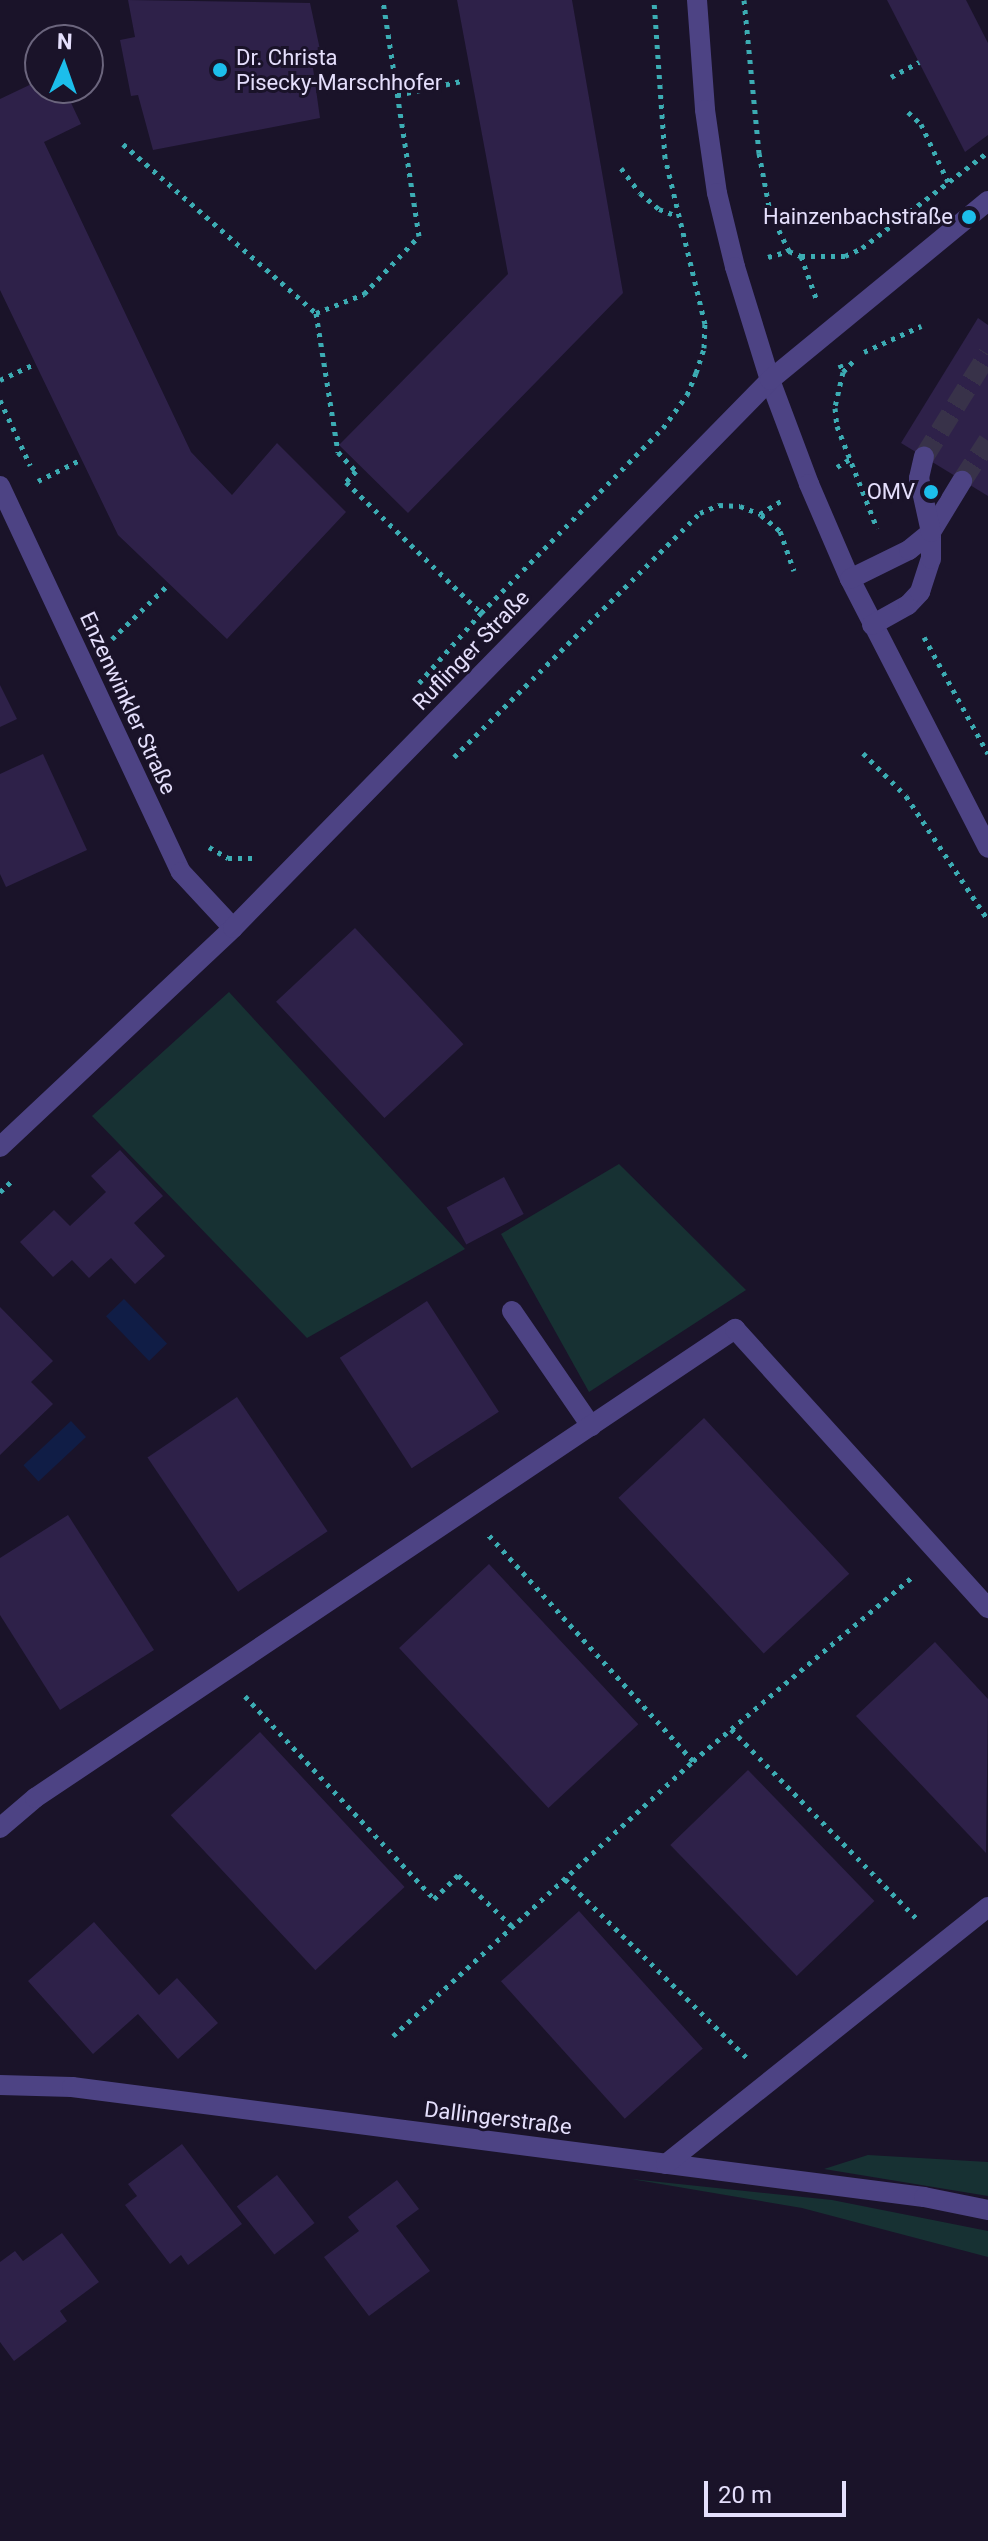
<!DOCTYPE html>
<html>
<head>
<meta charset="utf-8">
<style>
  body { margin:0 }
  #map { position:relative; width:988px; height:2541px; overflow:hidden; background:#1a1329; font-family:Roboto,sans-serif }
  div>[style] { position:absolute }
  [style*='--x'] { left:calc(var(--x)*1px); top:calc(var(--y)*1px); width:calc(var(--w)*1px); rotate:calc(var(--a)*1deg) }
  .green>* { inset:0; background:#173133 }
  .water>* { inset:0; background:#101d46; transform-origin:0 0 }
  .building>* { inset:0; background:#2e2149; transform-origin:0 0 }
  .minor-tunnel>* { height:20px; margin-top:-10px; transform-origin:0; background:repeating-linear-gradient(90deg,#383249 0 20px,transparent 0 30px) }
  .path>* { height:5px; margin-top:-2.5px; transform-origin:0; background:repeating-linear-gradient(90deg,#3cacb3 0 4px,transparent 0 10px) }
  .minor>* { height:20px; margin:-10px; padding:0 10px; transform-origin:10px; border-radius:10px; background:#4d4384 }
  .dots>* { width:22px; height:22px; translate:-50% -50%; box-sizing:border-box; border:4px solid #1a1329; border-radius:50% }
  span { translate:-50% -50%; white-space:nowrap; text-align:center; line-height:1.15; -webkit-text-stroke:6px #1a1329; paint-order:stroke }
  .poi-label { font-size:22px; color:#e5dffc }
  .left { translate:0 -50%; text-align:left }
  .right { translate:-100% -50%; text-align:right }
  .street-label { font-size:22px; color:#e5dffc }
  .north { position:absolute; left:24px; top:24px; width:80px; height:80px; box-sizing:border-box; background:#1a1329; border:2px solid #6b657d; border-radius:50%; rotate:2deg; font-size:22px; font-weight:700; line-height:32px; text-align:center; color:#e5dffc }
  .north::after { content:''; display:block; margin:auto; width:28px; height:36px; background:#1cbeeb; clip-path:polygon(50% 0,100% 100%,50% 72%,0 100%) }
  .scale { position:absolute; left:704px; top:2481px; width:142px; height:36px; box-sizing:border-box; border:4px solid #e5dffc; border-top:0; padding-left:10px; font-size:24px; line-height:28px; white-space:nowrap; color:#e5dffc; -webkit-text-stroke:6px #1a1329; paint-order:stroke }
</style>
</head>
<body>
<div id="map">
  <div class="green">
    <div style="clip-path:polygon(229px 992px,465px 1249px,307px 1338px,92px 1116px)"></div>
    <div style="clip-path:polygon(619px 1164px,746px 1290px,589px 1392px,501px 1234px)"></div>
    <div style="clip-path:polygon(868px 2155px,988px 2162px,988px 2196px,824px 2169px)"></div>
    <div style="clip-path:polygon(631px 2179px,832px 2200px,988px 2231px,988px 2257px,802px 2208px)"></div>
  </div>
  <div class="water">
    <div style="left:124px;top:1299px;width:62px;height:25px;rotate:46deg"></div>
    <div style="left:71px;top:1421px;width:22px;height:65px;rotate:47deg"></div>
  </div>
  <div class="building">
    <div style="clip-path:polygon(128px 0,310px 3px,322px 59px,312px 61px,320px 118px,153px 150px,138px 95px,131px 96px,120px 40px,135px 37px)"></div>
    <div style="clip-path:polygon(457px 0,572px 0,623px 293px,408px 513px,339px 445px,508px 274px)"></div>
    <div style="clip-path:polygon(887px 0,966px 0,988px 43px,988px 135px,965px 152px)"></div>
    <div style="clip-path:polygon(40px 80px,40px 88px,64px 88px,81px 124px,44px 142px,191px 452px,232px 495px,277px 443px,346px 512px,227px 639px,118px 535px,0 290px,0 99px)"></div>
    <div style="clip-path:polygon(978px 318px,988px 325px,988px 496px,901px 443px)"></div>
    <div style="clip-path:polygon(0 685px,17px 719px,0 727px)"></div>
    <div style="clip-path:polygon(43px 754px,87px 850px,6px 887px,0 874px,0 774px)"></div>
    <div style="left:355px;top:928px;width:159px;height:108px;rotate:47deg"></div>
    <div style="clip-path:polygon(120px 1150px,163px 1196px,134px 1223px,165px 1256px,135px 1284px,111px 1258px,89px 1278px,72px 1260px,53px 1277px,20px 1242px,54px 1210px,70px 1226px,106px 1192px,91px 1176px)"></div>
    <div style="left:504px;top:1177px;width:42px;height:65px;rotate:62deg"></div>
    <div style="left:427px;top:1301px;width:132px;height:104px;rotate:57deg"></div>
    <div style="clip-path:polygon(0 1307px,53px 1361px,31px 1382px,53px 1404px,0 1455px)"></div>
    <div style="left:237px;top:1397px;width:162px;height:108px;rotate:56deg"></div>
    <div style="left:704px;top:1418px;width:213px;height:117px;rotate:47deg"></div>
    <div style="clip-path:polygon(68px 1515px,154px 1650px,60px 1710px,0 1615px,0 1558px)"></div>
    <div style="left:489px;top:1564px;width:219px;height:123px;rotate:47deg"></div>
    <div style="clip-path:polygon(935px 1642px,988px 1699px,986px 1853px,856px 1716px)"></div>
    <div style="left:260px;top:1732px;width:212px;height:122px;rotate:47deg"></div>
    <div style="left:748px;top:1770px;width:182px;height:108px;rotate:46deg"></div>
    <div style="left:579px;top:1911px;width:185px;height:105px;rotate:48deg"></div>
    <div style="clip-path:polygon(94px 1922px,159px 1995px,177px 1978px,218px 2023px,178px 2059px,138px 2014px,93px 2054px,28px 1981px)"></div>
    <div style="clip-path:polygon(182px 2144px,242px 2224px,188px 2265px,181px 2255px,170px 2264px,125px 2205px,137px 2196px,128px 2184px)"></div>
    <div style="left:277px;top:2175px;width:61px;height:51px;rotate:52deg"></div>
    <div style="clip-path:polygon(397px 2180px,419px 2209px,396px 2226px,430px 2271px,369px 2316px,324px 2257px,359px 2231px,348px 2217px)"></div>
    <div style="clip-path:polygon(62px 2233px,99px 2282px,60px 2311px,67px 2321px,14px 2361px,0 2342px,0 2262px,15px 2251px,23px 2261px)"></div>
  </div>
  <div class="minor-tunnel">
    <div style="--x:924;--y:457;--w:121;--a:-58.1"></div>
    <div style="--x:962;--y:481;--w:48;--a:-57"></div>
  </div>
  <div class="path">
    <div style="--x:744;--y:0;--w:154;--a:84.4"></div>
    <div style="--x:759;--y:153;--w:60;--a:79.4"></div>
    <div style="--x:770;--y:212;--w:43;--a:64"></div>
    <div style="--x:789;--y:251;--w:13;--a:23"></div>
    <div style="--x:801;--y:256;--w:45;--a:70.3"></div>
    <div style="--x:891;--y:77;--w:32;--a:-28"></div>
    <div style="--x:397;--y:95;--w:66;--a:-12.3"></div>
    <div style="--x:908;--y:112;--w:18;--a:43"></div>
    <div style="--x:921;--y:124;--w:64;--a:65"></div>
    <div style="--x:123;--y:144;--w:257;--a:41.2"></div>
    <div style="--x:316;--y:313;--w:141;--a:81"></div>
    <div style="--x:338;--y:452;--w:26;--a:47"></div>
    <div style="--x:356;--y:471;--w:15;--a:132"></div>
    <div style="--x:346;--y:482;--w:188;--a:44.1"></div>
    <div style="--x:621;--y:168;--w:31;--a:53"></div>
    <div style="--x:640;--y:193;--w:25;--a:40"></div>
    <div style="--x:659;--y:209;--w:19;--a:21"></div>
    <div style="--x:801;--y:256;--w:44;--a:0"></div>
    <div style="--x:845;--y:256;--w:19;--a:-25"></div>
    <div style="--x:862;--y:248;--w:158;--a:-37.3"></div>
    <div style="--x:768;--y:257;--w:22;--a:-16"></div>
    <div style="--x:316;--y:313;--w:52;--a:-21.6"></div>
    <div style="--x:364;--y:294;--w:80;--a:-46.5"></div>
    <div style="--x:419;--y:236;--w:239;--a:-98.7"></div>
    <div style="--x:864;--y:352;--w:63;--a:-24.5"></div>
    <div style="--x:840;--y:364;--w:9;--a:69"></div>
    <div style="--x:843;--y:372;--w:37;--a:103"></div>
    <div style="--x:835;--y:408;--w:18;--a:84"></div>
    <div style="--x:837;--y:426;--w:110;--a:68.6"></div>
    <div style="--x:843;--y:372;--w:19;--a:-47"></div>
    <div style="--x:0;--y:380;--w:38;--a:-25"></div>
    <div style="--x:0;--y:400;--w:72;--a:65.2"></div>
    <div style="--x:837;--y:467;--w:15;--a:-32"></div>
    <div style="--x:38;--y:481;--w:47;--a:-26.6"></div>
    <div style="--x:761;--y:515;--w:25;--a:40"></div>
    <div style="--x:780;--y:531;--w:42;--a:70.7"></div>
    <div style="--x:924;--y:637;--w:133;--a:61.3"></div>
    <div style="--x:112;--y:639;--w:79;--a:-44"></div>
    <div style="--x:419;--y:683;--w:94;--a:-48.5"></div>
    <div style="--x:481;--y:613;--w:260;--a:-45.5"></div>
    <div style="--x:663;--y:428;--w:41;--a:-54"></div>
    <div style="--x:687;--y:395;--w:24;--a:-68"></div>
    <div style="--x:696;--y:373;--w:26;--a:-72"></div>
    <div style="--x:704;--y:348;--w:24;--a:-88"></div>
    <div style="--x:705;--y:324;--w:171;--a:-103.5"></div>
    <div style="--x:665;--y:158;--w:158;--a:-94"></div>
    <div style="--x:863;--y:753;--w:61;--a:45"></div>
    <div style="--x:906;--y:796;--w:149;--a:56.5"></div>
    <div style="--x:454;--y:757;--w:346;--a:-44.8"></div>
    <div style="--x:700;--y:513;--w:21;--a:-23"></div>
    <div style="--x:719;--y:505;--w:21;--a:3"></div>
    <div style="--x:740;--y:506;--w:22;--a:22"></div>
    <div style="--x:760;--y:514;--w:25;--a:-32"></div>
    <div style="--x:209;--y:847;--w:22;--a:30"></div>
    <div style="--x:228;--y:858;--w:24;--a:0"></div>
    <div style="--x:0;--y:1192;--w:19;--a:-43"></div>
    <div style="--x:245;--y:1696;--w:277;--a:47"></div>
    <div style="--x:434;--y:1899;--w:34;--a:-45"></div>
    <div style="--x:458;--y:1875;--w:76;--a:43.4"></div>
    <div style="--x:731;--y:1729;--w:267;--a:45.6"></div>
    <div style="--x:693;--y:1761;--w:286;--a:-40"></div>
    <div style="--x:565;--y:1879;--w:255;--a:44.5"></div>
    <div style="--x:393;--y:2036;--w:407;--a:-42.5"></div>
    <div style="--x:693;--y:1761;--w:306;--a:-132.1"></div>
  </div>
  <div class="minor">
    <div style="--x:697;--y:0;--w:110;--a:85.8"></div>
    <div style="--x:705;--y:110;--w:84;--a:81.8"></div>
    <div style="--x:717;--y:193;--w:76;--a:76.3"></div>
    <div style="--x:735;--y:267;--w:118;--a:72.8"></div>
    <div style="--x:770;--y:380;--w:111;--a:69.4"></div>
    <div style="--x:809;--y:484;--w:103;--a:66.7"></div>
    <div style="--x:850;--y:579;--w:302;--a:62.8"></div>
    <div style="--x:0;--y:486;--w:426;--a:64.9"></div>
    <div style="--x:181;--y:872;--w:76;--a:47.1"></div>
    <div style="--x:850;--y:579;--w:66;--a:-26.2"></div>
    <div style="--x:909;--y:550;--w:28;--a:-39"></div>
    <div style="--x:931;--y:532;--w:60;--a:-58.7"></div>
    <div style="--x:872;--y:625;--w:41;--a:-29.1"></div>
    <div style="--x:908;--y:605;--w:18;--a:-47"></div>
    <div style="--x:920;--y:592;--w:35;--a:-72"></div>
    <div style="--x:931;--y:559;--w:27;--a:-90"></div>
    <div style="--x:931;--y:532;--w:55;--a:-102.5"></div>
    <div style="--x:919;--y:478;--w:22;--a:-77"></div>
    <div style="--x:0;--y:1147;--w:320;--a:-43.2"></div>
    <div style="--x:233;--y:928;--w:767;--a:-45.58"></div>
    <div style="--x:770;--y:380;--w:282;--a:-39.4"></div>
    <div style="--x:512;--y:1311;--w:140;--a:55.5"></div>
    <div style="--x:0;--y:1828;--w:46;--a:-40.6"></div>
    <div style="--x:35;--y:1798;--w:843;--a:-33.82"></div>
    <div style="--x:735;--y:1329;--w:377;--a:47.8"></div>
    <div style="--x:0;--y:2085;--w:72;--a:1.6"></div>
    <div style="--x:72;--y:2087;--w:859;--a:7.36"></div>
    <div style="--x:924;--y:2197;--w:65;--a:11.5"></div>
    <div style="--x:666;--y:2164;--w:412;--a:-38.6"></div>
  </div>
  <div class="dots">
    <div style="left:220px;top:70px;background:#1cbeeb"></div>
    <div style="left:969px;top:217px;background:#1cbeeb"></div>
    <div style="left:931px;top:492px;background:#1cbeeb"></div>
  </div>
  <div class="poi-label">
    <span class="left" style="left:236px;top:70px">Dr. Christa<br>Pisecky-Marschhofer</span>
    <span class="right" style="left:953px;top:217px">Hainzenbachstraße</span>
    <span class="right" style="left:915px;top:492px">OMV</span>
  </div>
  <div class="street-label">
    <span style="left:471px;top:650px;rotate:-46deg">Ruflinger Straße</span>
    <span style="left:128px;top:703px;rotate:65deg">Enzenwinkler Straße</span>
    <span style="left:498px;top:2118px;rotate:7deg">Dallingerstraße</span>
  </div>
  <div class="north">N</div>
  <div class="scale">20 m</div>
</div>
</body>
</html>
